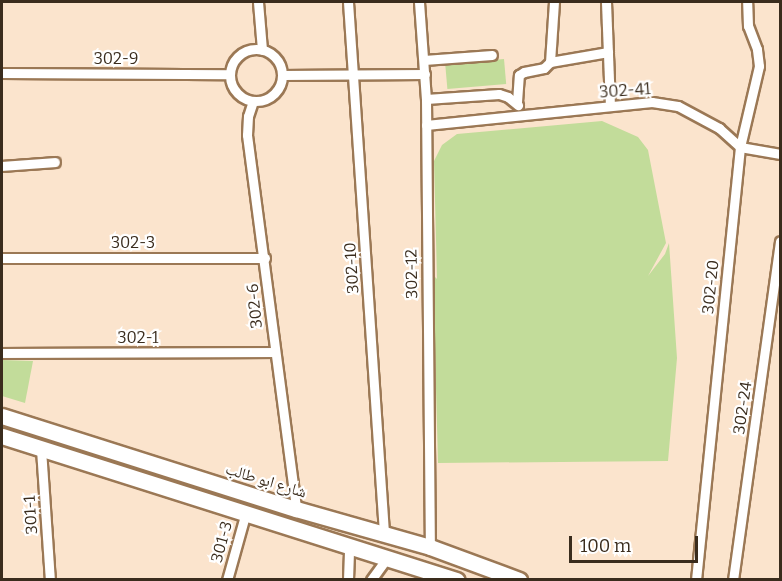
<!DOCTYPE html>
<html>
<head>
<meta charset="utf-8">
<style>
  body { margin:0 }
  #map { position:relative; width:782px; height:581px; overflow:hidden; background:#fbe4cd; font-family:Bitter,"Noto Naskh Arabic",serif }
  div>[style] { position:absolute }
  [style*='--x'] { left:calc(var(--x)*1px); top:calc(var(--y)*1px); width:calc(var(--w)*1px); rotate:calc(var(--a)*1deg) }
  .green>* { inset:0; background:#c2dc9a; transform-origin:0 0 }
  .roads { filter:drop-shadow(2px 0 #9b7855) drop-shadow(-2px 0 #9b7855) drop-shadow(0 2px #9b7855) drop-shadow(0 -2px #9b7855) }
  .minor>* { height:9px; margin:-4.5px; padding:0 4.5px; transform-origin:4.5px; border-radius:4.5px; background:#fff }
  .minor>.ring { margin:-4.5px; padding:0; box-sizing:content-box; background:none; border:9px solid #fff; border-radius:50% }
  .primary>* { height:15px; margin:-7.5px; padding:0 7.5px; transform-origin:7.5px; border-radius:7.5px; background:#fff }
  span { translate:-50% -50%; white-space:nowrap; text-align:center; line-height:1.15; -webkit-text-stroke:4.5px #fff; paint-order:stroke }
  .street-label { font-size:16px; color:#3a2c1d }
  .frame { position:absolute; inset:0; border:3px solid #3a2c1d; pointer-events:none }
  .scale { position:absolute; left:569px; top:536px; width:129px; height:27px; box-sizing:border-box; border:3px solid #3a2c1d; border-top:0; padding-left:8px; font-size:18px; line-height:21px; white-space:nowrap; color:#3a2c1d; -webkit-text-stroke:4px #fff; paint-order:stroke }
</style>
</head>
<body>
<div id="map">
  <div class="green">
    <div style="left:504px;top:59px;width:25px;height:59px;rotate:85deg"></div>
    <div style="clip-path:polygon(602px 121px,638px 137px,648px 150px,666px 243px,648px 276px,665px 254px,669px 243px,677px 358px,668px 461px,438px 463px,433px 275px,437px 279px,434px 161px,442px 145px,457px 134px)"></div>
    <div style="clip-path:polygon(2px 360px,33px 361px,25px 403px,2px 396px)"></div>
  </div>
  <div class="roads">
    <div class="minor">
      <div style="--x:258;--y:2;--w:48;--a:85.2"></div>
      <div style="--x:348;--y:2;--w:532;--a:86.12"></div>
      <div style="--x:419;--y:2;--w:97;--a:85.9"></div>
      <div style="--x:426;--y:99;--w:448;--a:89.5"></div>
      <div style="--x:606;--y:2;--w:104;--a:87.8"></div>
      <div class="ring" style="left:230px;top:49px;width:43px;height:43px"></div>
      <div style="--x:424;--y:60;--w:68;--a:-4.2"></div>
      <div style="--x:550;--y:62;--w:59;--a:-9.8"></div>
      <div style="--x:2;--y:73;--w:228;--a:0.3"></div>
      <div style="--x:282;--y:75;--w:143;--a:-0.4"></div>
      <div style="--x:426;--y:99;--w:73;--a:-3.9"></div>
      <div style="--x:499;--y:94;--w:9;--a:18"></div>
      <div style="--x:508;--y:97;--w:13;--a:39"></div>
      <div style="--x:253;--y:101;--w:16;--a:108"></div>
      <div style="--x:248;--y:116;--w:19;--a:93"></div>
      <div style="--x:247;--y:135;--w:377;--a:82.5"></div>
      <div style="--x:517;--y:102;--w:27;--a:-86"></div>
      <div style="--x:519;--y:75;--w:6;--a:-31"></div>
      <div style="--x:524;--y:72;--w:20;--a:-11"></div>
      <div style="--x:544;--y:68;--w:8;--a:-45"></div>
      <div style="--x:550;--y:62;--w:60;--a:-86.2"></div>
      <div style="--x:426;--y:125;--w:227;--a:-5.8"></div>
      <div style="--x:652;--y:102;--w:26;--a:9"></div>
      <div style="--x:678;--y:106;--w:47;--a:28.2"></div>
      <div style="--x:719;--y:128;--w:28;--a:42"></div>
      <div style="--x:740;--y:147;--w:41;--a:9.9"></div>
      <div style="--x:2;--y:166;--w:53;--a:-4.3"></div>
      <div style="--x:2;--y:258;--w:263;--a:0"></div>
      <div style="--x:2;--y:353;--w:273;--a:-0.2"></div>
      <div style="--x:41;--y:449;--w:131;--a:86.1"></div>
      <div style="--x:227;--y:580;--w:71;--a:-74.4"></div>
      <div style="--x:348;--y:580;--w:35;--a:-88"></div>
      <div style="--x:371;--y:580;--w:27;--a:-54"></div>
      <div style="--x:696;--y:580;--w:435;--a:-84.2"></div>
      <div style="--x:740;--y:147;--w:83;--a:-76.8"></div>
      <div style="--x:759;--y:66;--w:17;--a:-97"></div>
      <div style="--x:757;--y:49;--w:25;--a:-111"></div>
      <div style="--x:748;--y:26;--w:24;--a:-92"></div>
      <div style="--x:733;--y:580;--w:342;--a:-82.1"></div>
    </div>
    <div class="primary">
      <div style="--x:2;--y:416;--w:308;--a:17.6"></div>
      <div style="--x:296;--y:509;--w:139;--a:15.8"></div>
      <div style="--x:430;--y:547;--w:95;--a:20.3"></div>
      <div style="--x:2;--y:436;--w:477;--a:17.6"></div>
    </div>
  </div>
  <div class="street-label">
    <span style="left:116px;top:59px">302-9</span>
    <span style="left:625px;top:91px;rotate:-4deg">302-41</span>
    <span style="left:133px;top:243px">302-3</span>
    <span style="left:352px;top:268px;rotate:-94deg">302-10</span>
    <span style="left:412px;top:274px;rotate:-91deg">302-12</span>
    <span style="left:711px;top:287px;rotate:-84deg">302-20</span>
    <span style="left:255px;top:306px;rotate:-96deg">302-6</span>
    <span style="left:138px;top:338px">302-1</span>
    <span style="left:743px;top:408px;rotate:-82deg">302-24</span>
    <span style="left:266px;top:481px;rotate:17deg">شارع ابو طالب</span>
    <span style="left:31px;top:515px;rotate:-94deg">301-1</span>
    <span style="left:222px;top:542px;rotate:-75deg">301-3</span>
  </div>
  <div class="frame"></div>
  <div class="scale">100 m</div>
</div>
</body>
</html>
